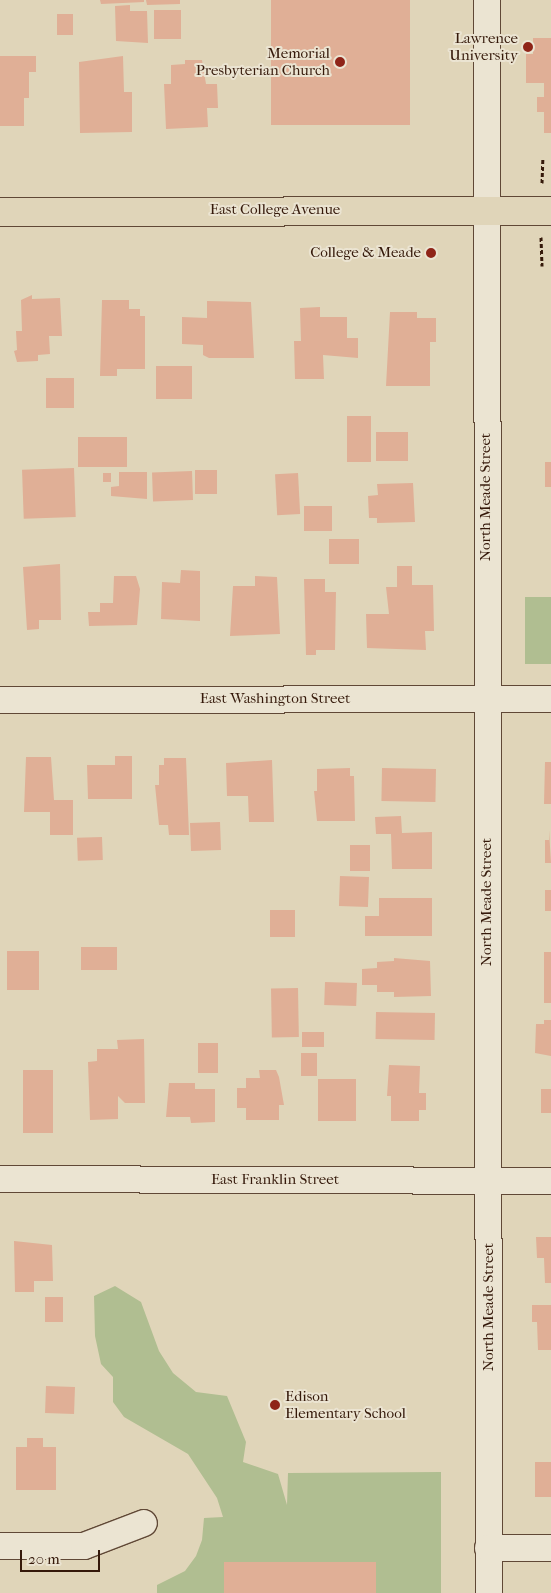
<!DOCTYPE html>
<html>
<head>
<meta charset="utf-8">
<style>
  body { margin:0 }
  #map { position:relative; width:551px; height:1593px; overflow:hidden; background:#e0d5b9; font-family:"IM FELL French Canon",serif }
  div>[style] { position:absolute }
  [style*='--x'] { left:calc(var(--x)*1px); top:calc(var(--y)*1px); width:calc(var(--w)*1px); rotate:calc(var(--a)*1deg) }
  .green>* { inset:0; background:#b0be91; transform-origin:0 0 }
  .building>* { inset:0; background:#e0af96; transform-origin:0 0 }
  .path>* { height:3px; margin-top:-1.5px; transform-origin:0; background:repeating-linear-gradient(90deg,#35190a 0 4px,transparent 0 6.5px) }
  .roads { filter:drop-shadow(1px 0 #604836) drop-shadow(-1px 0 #604836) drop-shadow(0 1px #604836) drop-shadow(0 -1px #604836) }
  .minor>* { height:26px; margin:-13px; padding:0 13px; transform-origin:13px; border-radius:13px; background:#ebe4d2 }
  .major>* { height:28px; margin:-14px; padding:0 14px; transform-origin:14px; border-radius:14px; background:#e0d5b9 }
  .dots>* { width:14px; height:14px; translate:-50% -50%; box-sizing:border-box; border:2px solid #ebe4d2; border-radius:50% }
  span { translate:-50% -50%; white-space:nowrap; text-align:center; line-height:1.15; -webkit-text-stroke:4px #ebe4d2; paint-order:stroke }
  .poi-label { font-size:15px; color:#35190a }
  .right { translate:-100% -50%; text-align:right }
  .left { translate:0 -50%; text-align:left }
  .street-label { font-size:15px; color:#35190a }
  .scale { position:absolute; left:20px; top:1550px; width:80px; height:22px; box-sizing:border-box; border:2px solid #35190a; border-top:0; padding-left:6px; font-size:15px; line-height:18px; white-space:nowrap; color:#35190a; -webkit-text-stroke:4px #ebe4d2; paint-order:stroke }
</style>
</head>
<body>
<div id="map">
  <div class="green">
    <div style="left:525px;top:597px;width:26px;height:67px"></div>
    <div style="clip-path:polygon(115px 1286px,141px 1302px,159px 1351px,173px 1373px,196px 1392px,227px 1396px,246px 1442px,243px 1462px,278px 1474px,287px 1505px,288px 1473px,441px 1472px,441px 1593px,376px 1593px,376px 1562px,224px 1562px,224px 1593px,157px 1593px,157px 1585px,185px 1571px,196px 1556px,202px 1540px,204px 1518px,223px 1517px,217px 1498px,188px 1454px,124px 1417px,113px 1402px,113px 1377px,101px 1364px,95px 1336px,94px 1296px)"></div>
  </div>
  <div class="building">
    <div style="clip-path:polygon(100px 0,144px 0,144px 2px,101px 4px)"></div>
    <div style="clip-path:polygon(146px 0,180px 0,180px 4px,147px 5px)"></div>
    <div style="left:271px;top:0;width:139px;height:125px"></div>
    <div style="clip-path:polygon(130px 5px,130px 11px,147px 11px,148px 43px,116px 41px,115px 6px)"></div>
    <div style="left:154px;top:10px;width:27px;height:29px"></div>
    <div style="left:57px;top:14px;width:16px;height:21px"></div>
    <div style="clip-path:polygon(533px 38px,551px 38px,551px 133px,544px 133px,544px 112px,537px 112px,537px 97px,544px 97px,544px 83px,526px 83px,526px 54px,533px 54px)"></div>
    <div style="clip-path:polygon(0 56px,36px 56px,36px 72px,29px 72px,29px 98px,24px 98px,24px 126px,0 126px)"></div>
    <div style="clip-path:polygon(123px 56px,124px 92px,132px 92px,132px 132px,80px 133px,79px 62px)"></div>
    <div style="clip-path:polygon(185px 60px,202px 60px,206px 84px,217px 84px,218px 108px,207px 108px,208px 127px,166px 129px,164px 84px,171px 84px,171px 65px,185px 64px)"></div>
    <div style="clip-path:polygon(32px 295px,32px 299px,60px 298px,62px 336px,49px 336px,50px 354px,38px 355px,38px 361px,17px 362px,14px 351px,17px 350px,16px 331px,22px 331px,21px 300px)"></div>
    <div style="clip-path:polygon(102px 300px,129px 300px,129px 309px,140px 309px,140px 316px,145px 316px,145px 369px,117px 369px,117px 376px,100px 376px)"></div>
    <div style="clip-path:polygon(207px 301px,251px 302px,254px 358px,209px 358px,203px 355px,203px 345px,182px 344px,182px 317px,207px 318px)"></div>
    <div style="clip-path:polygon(320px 307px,320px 317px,347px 317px,347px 338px,358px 338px,358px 358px,323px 355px,324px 379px,295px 379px,294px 341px,301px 341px,300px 308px)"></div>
    <div style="clip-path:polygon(390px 312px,417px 312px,417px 318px,436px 318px,436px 342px,430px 342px,430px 386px,386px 386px)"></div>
    <div style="left:156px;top:366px;width:36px;height:33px"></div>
    <div style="left:46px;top:378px;width:28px;height:30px"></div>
    <div style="left:371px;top:416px;width:46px;height:24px;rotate:90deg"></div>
    <div style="left:376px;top:432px;width:32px;height:29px"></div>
    <div style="left:78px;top:437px;width:49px;height:30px"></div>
    <div style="left:545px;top:462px;width:6px;height:25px"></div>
    <div style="left:74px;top:468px;width:49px;height:52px;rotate:88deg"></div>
    <div style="left:217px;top:470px;width:24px;height:22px;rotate:90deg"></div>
    <div style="left:192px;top:471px;width:29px;height:40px;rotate:88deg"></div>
    <div style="clip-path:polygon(119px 472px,147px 472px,147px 499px,111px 496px,111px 487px,119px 486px)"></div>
    <div style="left:111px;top:473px;width:9px;height:8px;rotate:90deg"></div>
    <div style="left:298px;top:473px;width:41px;height:23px;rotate:87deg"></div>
    <div style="clip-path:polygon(413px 483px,415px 522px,377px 523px,377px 518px,369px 518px,368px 496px,378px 495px,377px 484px)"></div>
    <div style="left:332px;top:506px;width:25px;height:28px;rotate:90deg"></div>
    <div style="left:359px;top:539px;width:25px;height:30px;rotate:90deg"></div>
    <div style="clip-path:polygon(60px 564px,61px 620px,39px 620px,39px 629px,27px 630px,23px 567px)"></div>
    <div style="clip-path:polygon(397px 566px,412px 566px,412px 585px,433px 585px,434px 631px,425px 631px,426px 650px,367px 648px,366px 614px,389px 614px,386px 587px,397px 587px)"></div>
    <div style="clip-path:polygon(181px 570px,200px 571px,200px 621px,161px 619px,162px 582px,180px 583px)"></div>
    <div style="clip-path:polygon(114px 576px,136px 576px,140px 589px,137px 625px,89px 626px,88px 612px,100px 612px,100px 603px,113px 603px)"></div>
    <div style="clip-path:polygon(255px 576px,277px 577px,280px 634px,230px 636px,233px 586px,255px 586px)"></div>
    <div style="clip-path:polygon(304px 579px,325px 579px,325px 592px,336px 592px,335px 650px,316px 650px,316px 655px,306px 655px)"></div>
    <div style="clip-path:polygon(115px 756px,132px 756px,132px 799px,88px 799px,87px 765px,115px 765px)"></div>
    <div style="clip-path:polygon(26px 757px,51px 757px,54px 800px,73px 800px,73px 835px,50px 835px,50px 812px,24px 812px)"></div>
    <div style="clip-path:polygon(164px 758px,186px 758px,189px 835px,169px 835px,168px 825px,159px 825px,155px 785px,159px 785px,159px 765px,164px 765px)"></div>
    <div style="clip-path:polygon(272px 760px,274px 822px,249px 822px,248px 796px,227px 796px,226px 763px)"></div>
    <div style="clip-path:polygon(545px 762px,551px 762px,551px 804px,544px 804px)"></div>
    <div style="clip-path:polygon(350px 768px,350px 776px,354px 776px,355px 821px,317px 821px,314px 791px,317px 791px,317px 769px)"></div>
    <div style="left:382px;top:768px;width:54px;height:33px;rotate:1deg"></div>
    <div style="clip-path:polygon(401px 816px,402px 833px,432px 832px,432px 869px,392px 869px,391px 834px,376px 834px,375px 817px)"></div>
    <div style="left:220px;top:822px;width:28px;height:30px;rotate:88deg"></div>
    <div style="clip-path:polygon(549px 830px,551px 863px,545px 863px,545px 840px,549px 840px)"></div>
    <div style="left:102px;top:837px;width:23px;height:25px;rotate:88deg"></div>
    <div style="left:350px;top:845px;width:20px;height:26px"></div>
    <div style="left:340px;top:876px;width:29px;height:30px;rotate:2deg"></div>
    <div style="left:545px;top:890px;width:6px;height:21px"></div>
    <div style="clip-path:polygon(379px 898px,432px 898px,432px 936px,365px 936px,365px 916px,379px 916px)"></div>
    <div style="left:270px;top:910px;width:25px;height:27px"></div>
    <div style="left:81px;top:947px;width:36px;height:23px"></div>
    <div style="left:7px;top:951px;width:32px;height:39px"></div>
    <div style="left:544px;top:952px;width:7px;height:51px"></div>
    <div style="clip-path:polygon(394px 958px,430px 961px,431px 996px,394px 997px,394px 992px,377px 992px,377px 985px,362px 985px,362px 969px,377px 968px,377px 962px,394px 961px)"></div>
    <div style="left:325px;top:982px;width:32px;height:23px;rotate:2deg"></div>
    <div style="left:298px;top:988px;width:49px;height:27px;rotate:89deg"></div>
    <div style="left:376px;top:1012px;width:59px;height:27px;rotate:1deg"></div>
    <div style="clip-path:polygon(544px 1020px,551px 1020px,551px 1056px,535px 1053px,536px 1024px,544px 1024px)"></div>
    <div style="left:302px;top:1032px;width:22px;height:15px"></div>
    <div style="clip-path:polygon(144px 1039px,145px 1103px,125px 1103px,118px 1096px,118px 1119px,90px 1120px,88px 1062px,97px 1061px,97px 1049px,118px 1049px,117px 1040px)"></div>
    <div style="left:198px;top:1043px;width:20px;height:30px"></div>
    <div style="left:317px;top:1053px;width:23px;height:16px;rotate:90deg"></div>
    <div style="clip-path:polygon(389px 1065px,420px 1066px,419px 1093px,426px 1093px,426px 1110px,419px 1110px,419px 1121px,391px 1121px,391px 1096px,387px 1096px)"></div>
    <div style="left:23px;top:1070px;width:30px;height:63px"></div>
    <div style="clip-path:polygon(259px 1070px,276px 1070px,279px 1077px,284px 1105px,279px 1105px,279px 1120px,246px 1120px,246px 1108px,237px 1108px,237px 1088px,246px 1088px,246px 1078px,260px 1078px)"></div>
    <div style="left:318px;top:1079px;width:38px;height:42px"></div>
    <div style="clip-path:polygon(169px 1083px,195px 1083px,195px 1089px,215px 1089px,215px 1122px,191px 1123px,190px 1117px,166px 1117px)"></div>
    <div style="left:541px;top:1089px;width:10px;height:24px"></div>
    <div style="clip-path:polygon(536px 1237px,551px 1237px,551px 1283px,545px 1283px,544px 1258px,537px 1258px)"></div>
    <div style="clip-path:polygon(14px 1241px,52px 1245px,53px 1281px,34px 1281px,34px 1292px,15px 1292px)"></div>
    <div style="left:45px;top:1297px;width:18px;height:25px"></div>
    <div style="clip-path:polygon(532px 1305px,551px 1305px,551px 1350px,538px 1350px,537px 1322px,532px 1322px)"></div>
    <div style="left:46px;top:1386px;width:29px;height:27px;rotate:2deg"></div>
    <div style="clip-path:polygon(27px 1438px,43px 1438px,43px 1447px,56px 1447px,56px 1490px,16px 1490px,16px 1447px,27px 1447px)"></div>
    <div style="left:535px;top:1462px;width:16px;height:35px"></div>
    <div style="left:224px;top:1562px;width:152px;height:31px"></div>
  </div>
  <div class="path">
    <div style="--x:542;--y:183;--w:24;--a:-88"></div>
    <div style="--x:541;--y:237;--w:29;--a:88"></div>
  </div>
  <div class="roads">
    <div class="minor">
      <div style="--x:487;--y:0;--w:1593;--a:89.93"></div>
      <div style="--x:0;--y:700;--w:551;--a:-0.1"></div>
      <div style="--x:0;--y:1179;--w:551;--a:0.21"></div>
      <div style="--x:0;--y:1546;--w:84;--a:0"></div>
      <div style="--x:84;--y:1546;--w:64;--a:-21"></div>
      <div style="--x:488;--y:1548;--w:63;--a:0"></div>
    </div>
    <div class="major">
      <div style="--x:0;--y:212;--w:551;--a:-0.1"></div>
    </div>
  </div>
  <div class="dots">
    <div style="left:528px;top:47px;background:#8f2418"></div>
    <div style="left:340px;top:62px;background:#8f2418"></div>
    <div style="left:431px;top:253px;background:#8f2418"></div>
    <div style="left:275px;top:1405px;background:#8f2418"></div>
  </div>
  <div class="poi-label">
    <span class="right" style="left:518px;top:47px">Lawrence<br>University</span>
    <span class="right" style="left:330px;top:62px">Memorial<br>Presbyterian Church</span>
    <span class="right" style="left:421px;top:253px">College &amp; Meade</span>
    <span class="left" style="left:285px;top:1405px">Edison<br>Elementary School</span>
  </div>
  <div class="street-label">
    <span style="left:275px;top:210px">East College Avenue</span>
    <span style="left:486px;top:497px;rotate:-90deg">North Meade Street</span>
    <span style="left:275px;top:699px">East Washington Street</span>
    <span style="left:487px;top:902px;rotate:-90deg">North Meade Street</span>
    <span style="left:275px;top:1180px">East Franklin Street</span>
    <span style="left:489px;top:1307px;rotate:-90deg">North Meade Street</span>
  </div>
  <div class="scale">20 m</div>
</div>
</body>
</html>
